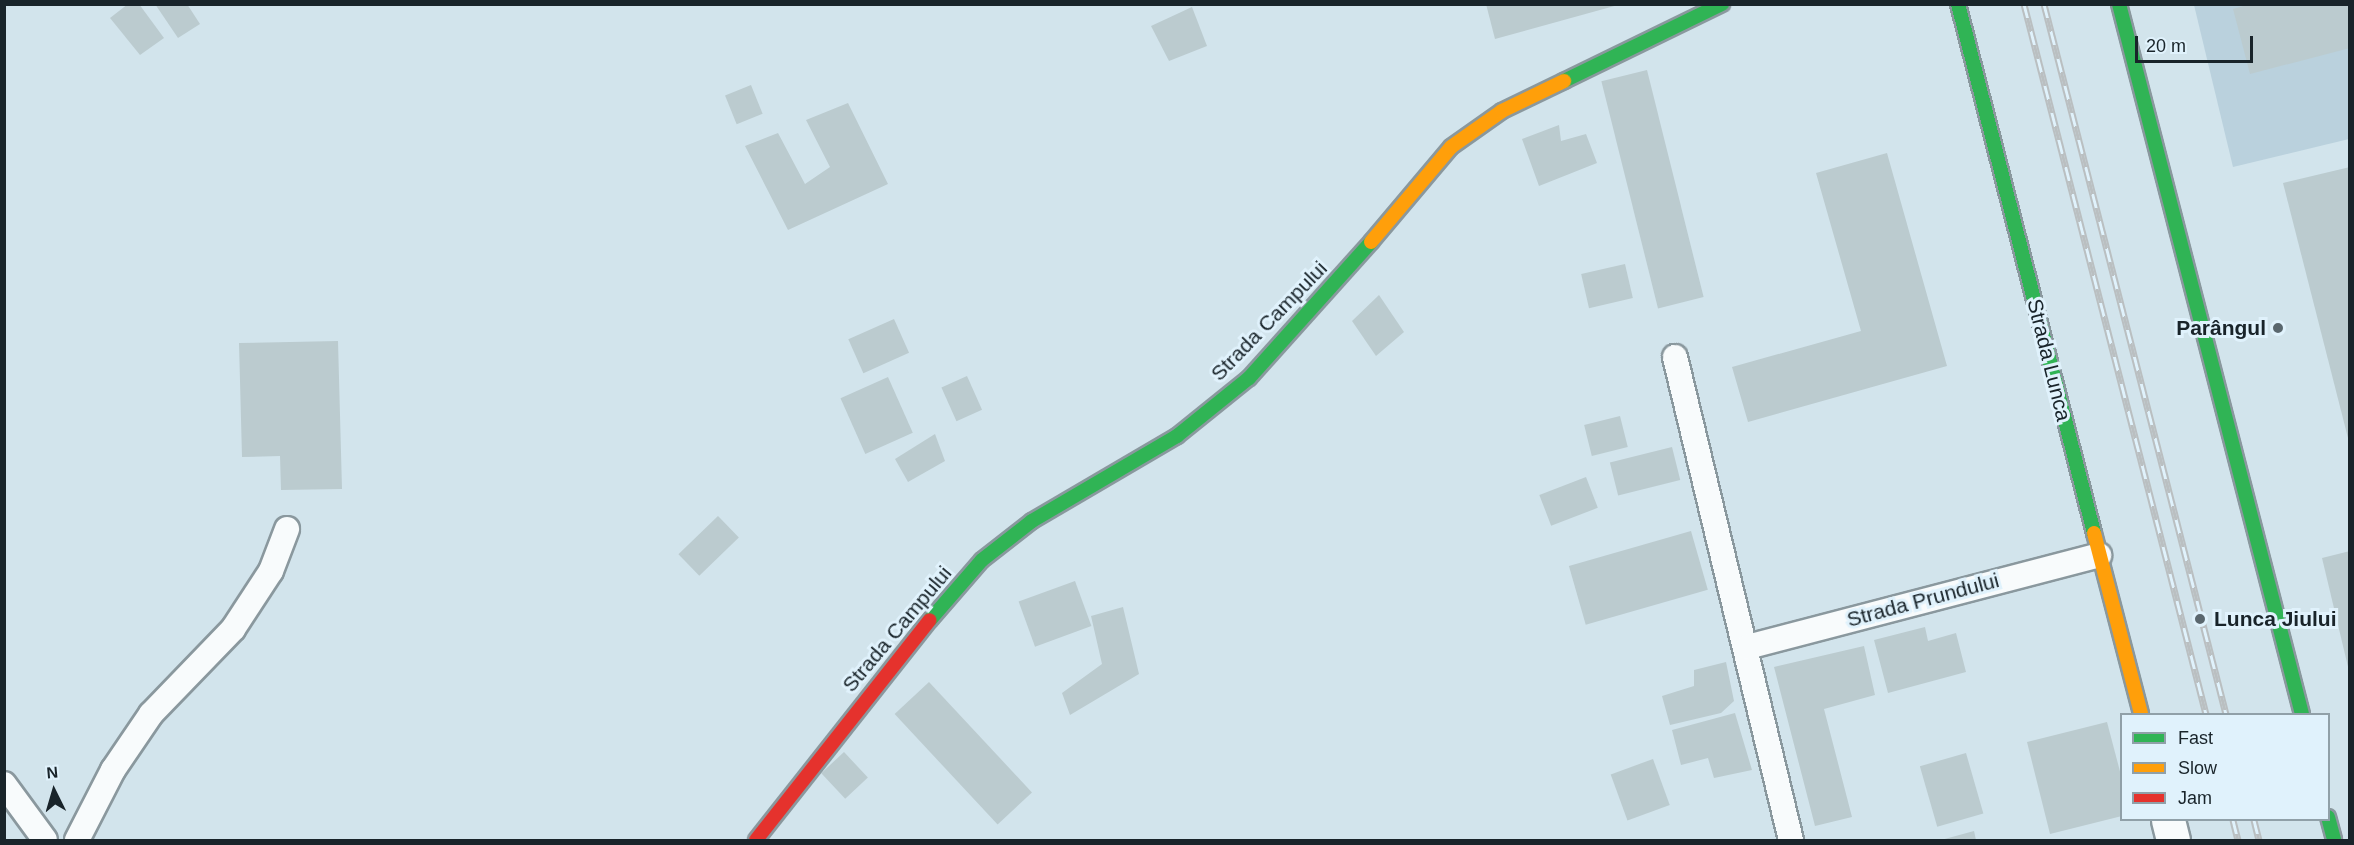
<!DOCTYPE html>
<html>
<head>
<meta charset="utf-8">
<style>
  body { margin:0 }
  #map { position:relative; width:2354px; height:845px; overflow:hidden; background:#d2e4ec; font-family:Helvetica,sans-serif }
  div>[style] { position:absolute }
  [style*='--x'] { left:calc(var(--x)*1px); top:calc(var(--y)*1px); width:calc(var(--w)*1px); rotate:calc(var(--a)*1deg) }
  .green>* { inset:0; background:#bad1dd }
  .building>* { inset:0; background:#bbcbcf; transform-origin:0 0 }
  .roads { filter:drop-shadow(2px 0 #8a989e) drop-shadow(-2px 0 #8a989e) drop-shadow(0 2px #8a989e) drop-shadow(0 -2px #8a989e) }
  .lane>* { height:24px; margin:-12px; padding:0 12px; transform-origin:12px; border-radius:12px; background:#f8fbfc }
  .street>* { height:33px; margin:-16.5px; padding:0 16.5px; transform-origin:16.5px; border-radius:16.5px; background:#f8fbfc }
  .fast>* { height:14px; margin:-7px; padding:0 7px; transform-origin:7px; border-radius:7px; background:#30b455 }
  .slow>* { height:14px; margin:-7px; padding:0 7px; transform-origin:7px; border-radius:7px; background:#ff9f0a }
  .jam>* { height:14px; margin:-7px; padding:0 7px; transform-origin:7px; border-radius:7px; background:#e5322d }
  .rail>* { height:7px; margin-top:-3.5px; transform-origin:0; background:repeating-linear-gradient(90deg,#e0f2fc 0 14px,#babfc1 0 28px); box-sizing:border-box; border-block:2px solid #babfc1 }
  .dots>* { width:16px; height:16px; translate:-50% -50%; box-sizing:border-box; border:3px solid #e0f2fc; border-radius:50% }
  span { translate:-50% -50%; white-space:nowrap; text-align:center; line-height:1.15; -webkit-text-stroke:6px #e0f2fc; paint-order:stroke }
  .street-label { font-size:21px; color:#19242a }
  .poi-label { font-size:21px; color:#19242a; font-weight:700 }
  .right { translate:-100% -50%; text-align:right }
  .left { translate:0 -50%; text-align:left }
  .frame { position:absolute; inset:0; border:6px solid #19242a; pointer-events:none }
  .legend { position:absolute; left:2120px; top:713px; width:210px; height:108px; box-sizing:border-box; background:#e0f2fc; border:2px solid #90a0a8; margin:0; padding:8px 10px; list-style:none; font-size:18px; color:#19242a }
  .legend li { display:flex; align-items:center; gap:12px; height:30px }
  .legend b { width:30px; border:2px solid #90a0a8 }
  .north { position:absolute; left:24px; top:761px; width:60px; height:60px; -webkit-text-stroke:4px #e0f2fc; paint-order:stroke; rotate:355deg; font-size:16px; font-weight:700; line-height:24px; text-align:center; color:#19242a }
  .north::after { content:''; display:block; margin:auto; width:21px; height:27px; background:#19242a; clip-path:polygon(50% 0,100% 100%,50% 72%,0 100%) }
  .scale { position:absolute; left:2135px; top:36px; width:118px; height:27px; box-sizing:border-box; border:3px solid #19242a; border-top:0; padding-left:8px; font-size:18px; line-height:21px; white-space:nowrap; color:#19242a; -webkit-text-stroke:4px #e0f2fc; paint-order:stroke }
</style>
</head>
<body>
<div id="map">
  <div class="green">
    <div style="clip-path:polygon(2194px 5px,2349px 5px,2349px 139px,2233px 167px)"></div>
  </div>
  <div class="building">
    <div style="clip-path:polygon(128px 4px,139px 4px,164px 38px,140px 55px,110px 18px)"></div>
    <div style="clip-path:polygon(155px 4px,187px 4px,200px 24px,178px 38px)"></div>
    <div style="clip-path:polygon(1486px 4px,1618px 4px,1618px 5px,1495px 39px)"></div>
    <div style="clip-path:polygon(2250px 4px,2350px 4px,2350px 48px,2250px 74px,2233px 9px)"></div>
    <div style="clip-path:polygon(1192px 7px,1207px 46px,1169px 61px,1151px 26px)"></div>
    <div style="left:1647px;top:70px;width:234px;height:47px;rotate:76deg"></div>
    <div style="left:751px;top:85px;width:31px;height:28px;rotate:68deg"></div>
    <div style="clip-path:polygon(848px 103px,888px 184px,788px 230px,745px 146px,778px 133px,805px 184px,830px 167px,806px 120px)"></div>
    <div style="clip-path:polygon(1559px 125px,1561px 141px,1586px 134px,1597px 163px,1539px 186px,1522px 139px)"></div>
    <div style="clip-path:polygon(1887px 153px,1947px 366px,1748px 422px,1732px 367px,1861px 331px,1816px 173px)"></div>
    <div style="clip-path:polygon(2350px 167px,2350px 442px,2349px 442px,2283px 183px)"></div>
    <div style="left:1625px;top:264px;width:35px;height:45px;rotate:77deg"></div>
    <div style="clip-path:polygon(1379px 295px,1404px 332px,1376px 356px,1352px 321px)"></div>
    <div style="left:894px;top:319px;width:37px;height:50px;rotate:66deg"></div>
    <div style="clip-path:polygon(338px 341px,342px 489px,281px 490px,280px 456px,242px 457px,239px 343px)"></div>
    <div style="left:967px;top:376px;width:37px;height:28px;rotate:66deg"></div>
    <div style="left:888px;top:377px;width:61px;height:52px;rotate:66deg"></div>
    <div style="left:1620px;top:416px;width:32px;height:37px;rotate:76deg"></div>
    <div style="clip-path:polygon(935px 434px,945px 461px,908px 482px,895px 459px)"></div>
    <div style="left:1672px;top:447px;width:34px;height:64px;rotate:76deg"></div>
    <div style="left:1586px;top:477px;width:33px;height:50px;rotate:69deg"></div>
    <div style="left:718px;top:516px;width:30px;height:55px;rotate:46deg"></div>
    <div style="left:1691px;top:531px;width:61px;height:127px;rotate:74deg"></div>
    <div style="clip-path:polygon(2350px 551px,2350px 671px,2349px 671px,2322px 558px)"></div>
    <div style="left:1075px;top:581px;width:48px;height:60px;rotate:70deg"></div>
    <div style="clip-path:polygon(1123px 607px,1139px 674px,1070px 715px,1062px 693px,1102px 664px,1091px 616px)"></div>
    <div style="clip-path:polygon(1925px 627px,1928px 641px,1956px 633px,1966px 672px,1888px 693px,1874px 640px)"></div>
    <div style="clip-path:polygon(1864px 646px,1875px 695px,1824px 709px,1852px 817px,1815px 826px,1774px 667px)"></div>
    <div style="clip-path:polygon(1726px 662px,1734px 701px,1721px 713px,1670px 725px,1662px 696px,1694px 686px,1694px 670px)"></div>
    <div style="left:929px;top:682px;width:151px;height:47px;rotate:47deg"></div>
    <div style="clip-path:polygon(1735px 713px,1752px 770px,1714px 778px,1708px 758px,1681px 765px,1672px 730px)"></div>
    <div style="clip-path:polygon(2107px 722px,2122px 779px,2122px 816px,2050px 834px,2027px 742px)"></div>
    <div style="left:844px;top:752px;width:35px;height:31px;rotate:47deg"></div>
    <div style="left:1966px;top:753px;width:63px;height:48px;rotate:74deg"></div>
    <div style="left:1653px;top:759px;width:49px;height:45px;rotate:70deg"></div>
    <div style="clip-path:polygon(1974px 831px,1976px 840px,1941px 840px)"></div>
  </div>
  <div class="roads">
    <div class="lane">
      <div style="--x:1675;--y:357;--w:497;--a:76.5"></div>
      <div style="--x:1747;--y:647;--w:364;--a:-14.6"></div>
      <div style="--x:4;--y:784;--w:69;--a:53.8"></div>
      <div style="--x:77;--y:840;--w:79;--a:-62.8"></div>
      <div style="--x:113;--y:770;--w:68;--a:-55.8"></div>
      <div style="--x:151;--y:714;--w:118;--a:-46"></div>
      <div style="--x:233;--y:629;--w:69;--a:-56.8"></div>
      <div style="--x:271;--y:571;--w:45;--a:-69.1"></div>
    </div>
    <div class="street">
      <div style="--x:2168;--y:820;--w:21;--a:76"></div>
    </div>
    <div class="fast">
      <div style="--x:1958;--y:4;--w:546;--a:75.58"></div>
      <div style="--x:2119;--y:4;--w:733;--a:75.55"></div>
      <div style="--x:1564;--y:81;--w:176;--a:-26"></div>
      <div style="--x:930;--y:620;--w:79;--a:-49.1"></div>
      <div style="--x:982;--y:560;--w:63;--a:-38"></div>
      <div style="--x:1032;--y:521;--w:168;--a:-30.4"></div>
      <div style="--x:1177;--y:436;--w:92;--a:-38.9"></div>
      <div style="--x:1249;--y:378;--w:183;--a:-48.1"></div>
      <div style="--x:2328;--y:817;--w:24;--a:75"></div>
    </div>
    <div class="slow">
      <div style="--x:1371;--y:242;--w:124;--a:-49.9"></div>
      <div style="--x:1451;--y:147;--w:62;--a:-35.2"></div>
      <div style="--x:1502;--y:111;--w:69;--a:-25.8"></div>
      <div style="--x:2094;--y:533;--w:187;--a:75.4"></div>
    </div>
    <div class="jam">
      <div style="--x:756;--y:840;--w:280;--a:-51.7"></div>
    </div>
  </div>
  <div class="rail">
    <div style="--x:2024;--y:4;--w:733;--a:75.62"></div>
    <div style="--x:2044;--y:4;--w:733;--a:75.62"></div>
    <div style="--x:2233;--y:820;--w:21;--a:76"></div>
    <div style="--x:2254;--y:820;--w:21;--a:76"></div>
  </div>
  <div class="dots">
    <div style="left:2278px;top:328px;background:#5a676e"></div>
    <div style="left:2200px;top:619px;background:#5a676e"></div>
  </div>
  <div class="street-label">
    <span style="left:1269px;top:321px;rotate:-46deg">Strada Campului</span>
    <span style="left:2049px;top:360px;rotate:76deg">Strada Lunca</span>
    <span style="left:1923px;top:600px;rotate:-15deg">Strada Prundului</span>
    <span style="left:897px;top:629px;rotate:-50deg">Strada Campului</span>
  </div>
  <div class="poi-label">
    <span class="right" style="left:2266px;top:328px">Parângul</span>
    <span class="left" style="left:2214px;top:619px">Lunca Jiului</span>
  </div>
  <div class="frame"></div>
  <ul class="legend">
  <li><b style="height:8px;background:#30b455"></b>Fast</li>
  <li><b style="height:8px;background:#ff9f0a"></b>Slow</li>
  <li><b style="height:8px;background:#e5322d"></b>Jam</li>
  </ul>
  <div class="north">N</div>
  <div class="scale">20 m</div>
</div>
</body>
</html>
